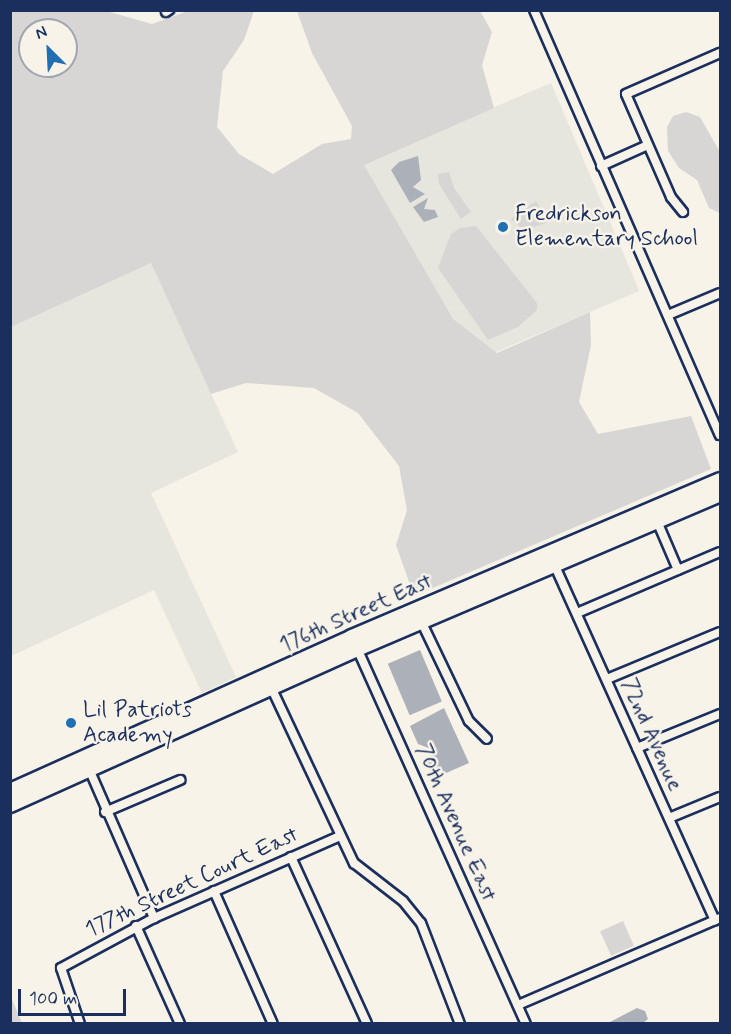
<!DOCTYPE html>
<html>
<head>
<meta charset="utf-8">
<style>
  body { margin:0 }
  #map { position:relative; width:731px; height:1034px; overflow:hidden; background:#f7f3e8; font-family:Mynerve,sans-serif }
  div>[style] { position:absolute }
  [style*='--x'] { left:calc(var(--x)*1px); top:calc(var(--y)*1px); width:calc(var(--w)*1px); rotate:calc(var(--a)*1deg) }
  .built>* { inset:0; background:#e6e5de; transform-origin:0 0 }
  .green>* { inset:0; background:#d7d6d4; transform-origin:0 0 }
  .water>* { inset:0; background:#acb0b9; transform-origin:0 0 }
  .roads { filter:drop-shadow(2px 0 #1b2f5e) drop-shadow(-2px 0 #1b2f5e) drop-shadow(0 2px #1b2f5e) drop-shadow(0 -2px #1b2f5e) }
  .street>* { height:8px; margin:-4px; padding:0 4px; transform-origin:4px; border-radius:4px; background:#f7f3e8 }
  .primary>* { height:14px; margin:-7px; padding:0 7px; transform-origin:7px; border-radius:7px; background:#f7f3e8 }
  .dots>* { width:16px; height:16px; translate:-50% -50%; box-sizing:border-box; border:3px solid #f7f3e8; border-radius:50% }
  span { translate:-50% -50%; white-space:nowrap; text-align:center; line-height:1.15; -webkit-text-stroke:5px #f7f3e8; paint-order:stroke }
  .poi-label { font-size:22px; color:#1b2f5e }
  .left { translate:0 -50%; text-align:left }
  .street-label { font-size:22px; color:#1b2f5e }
  .frame { position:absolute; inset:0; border:12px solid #1b2f5e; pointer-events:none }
  .north { position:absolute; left:18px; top:18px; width:60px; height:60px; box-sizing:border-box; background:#f7f3e8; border:2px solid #9fa5b1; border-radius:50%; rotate:336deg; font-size:16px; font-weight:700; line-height:24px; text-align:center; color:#1b2f5e }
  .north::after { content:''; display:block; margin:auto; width:21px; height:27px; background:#1f6fb2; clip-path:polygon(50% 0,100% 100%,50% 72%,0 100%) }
  .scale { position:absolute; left:18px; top:989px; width:108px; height:27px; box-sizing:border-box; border:3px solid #1b2f5e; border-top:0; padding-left:8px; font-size:18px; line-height:21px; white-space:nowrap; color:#1b2f5e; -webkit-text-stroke:4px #f7f3e8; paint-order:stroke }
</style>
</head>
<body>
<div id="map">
  <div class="built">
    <div style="left:551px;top:83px;width:226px;height:204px;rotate:67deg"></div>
    <div style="clip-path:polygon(151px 263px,238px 452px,151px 493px,236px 677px,202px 693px,154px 590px,11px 656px,10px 327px)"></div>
  </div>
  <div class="green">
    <div style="clip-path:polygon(evenodd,10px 11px,106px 11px,152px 24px,188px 11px,254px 11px,244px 40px,223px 71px,217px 127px,239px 154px,273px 174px,322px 144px,351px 139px,352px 126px,312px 53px,297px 11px,480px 11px,492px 32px,482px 65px,494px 108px,364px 165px,453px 319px,497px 353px,590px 312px,591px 345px,579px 402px,598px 434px,691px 416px,711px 469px,414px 596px,396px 545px,407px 510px,399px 466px,358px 413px,314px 388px,246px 383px,211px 394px,151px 263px,11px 327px,10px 11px,30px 30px,66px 30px,66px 66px,30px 66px,30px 30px)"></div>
    <div style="clip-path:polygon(686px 112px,700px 117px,720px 152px,720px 213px,709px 208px,697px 180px,679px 168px,668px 151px,667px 127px,673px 116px)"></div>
    <div style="clip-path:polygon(449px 172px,454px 188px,471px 212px,461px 219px,439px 184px,438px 174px)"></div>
    <div style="clip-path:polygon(536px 201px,546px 223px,524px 230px,511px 219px)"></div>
    <div style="clip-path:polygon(476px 226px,537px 303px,537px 310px,518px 327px,488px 340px,438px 268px,451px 234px,460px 228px)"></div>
    <div style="left:623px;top:921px;width:27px;height:25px;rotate:66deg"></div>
    <div style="clip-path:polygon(11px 997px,22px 1023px,11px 1023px)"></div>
  </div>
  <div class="water">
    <div style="clip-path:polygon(418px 156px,421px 180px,413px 187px,425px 194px,410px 203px,391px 170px,399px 162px)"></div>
    <div style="clip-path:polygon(428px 198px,424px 209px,435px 210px,438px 217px,424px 222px,413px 207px)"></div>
    <div style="left:420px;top:650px;width:56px;height:35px;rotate:67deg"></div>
    <div style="clip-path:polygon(444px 708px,469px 763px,437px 777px,432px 776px,427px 763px,434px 750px,418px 744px,410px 726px)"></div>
    <div style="clip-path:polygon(637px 1008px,645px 1011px,648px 1019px,643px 1023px,608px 1023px)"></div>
  </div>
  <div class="roads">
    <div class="street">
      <div style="--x:534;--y:10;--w:464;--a:66.4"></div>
      <div style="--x:166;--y:12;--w:4;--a:-34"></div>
      <div style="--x:601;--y:166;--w:51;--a:-24.1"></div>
      <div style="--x:683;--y:212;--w:19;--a:-129"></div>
      <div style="--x:671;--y:197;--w:112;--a:-113.6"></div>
      <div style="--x:626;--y:94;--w:103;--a:-23.6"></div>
      <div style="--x:668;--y:315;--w:56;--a:-22.9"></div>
      <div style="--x:657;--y:521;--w:53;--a:66.8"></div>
      <div style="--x:554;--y:564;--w:391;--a:65.7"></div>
      <div style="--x:577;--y:613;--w:155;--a:-23.1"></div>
      <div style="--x:421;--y:621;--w:111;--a:64.4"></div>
      <div style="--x:469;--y:721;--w:25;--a:45"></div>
      <div style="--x:356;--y:646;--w:414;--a:65.8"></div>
      <div style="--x:607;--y:679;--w:122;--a:-22.6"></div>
      <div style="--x:271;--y:687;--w:195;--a:64.8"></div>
      <div style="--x:354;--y:863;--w:62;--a:37.8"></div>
      <div style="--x:403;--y:901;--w:28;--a:51"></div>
      <div style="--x:421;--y:923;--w:108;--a:68.9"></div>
      <div style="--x:637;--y:748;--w:90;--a:-22.3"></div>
      <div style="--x:89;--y:769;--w:163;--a:66.4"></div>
      <div style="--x:105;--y:812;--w:82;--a:-23.1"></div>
      <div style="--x:669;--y:818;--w:55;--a:-22.4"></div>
      <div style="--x:291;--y:857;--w:183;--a:65.5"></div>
      <div style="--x:214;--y:891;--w:145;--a:66.1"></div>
      <div style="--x:136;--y:926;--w:107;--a:65.8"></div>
      <div style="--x:518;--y:1005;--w:220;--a:-23.3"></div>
      <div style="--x:80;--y:1024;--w:59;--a:-108.7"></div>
      <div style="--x:61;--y:968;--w:106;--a:-28.3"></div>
      <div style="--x:154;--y:918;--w:203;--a:-23.8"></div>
    </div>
    <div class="primary">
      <div style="--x:10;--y:791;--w:375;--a:-24.2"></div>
      <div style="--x:352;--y:637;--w:400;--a:-23.1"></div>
      <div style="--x:10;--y:805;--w:380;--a:-24.2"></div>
      <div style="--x:357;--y:649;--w:395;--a:-23.1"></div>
    </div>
  </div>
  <div class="dots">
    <div style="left:503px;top:227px;background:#1f6fb2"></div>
    <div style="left:71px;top:723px;background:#1f6fb2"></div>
  </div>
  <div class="poi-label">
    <span class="left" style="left:515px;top:227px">Fredrickson<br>Elementary School</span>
    <span class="left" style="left:83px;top:723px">Lil Patriots<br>Academy</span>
  </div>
  <div class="street-label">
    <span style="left:356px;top:614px;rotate:-24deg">176th Street East</span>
    <span style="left:651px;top:735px;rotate:66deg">72nd Avenue</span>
    <span style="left:455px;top:823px;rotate:66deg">70th Avenue East</span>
    <span style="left:192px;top:883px;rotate:-25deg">177th Street Court East</span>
  </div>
  <div class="frame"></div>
  <div class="north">N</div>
  <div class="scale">100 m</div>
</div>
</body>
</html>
